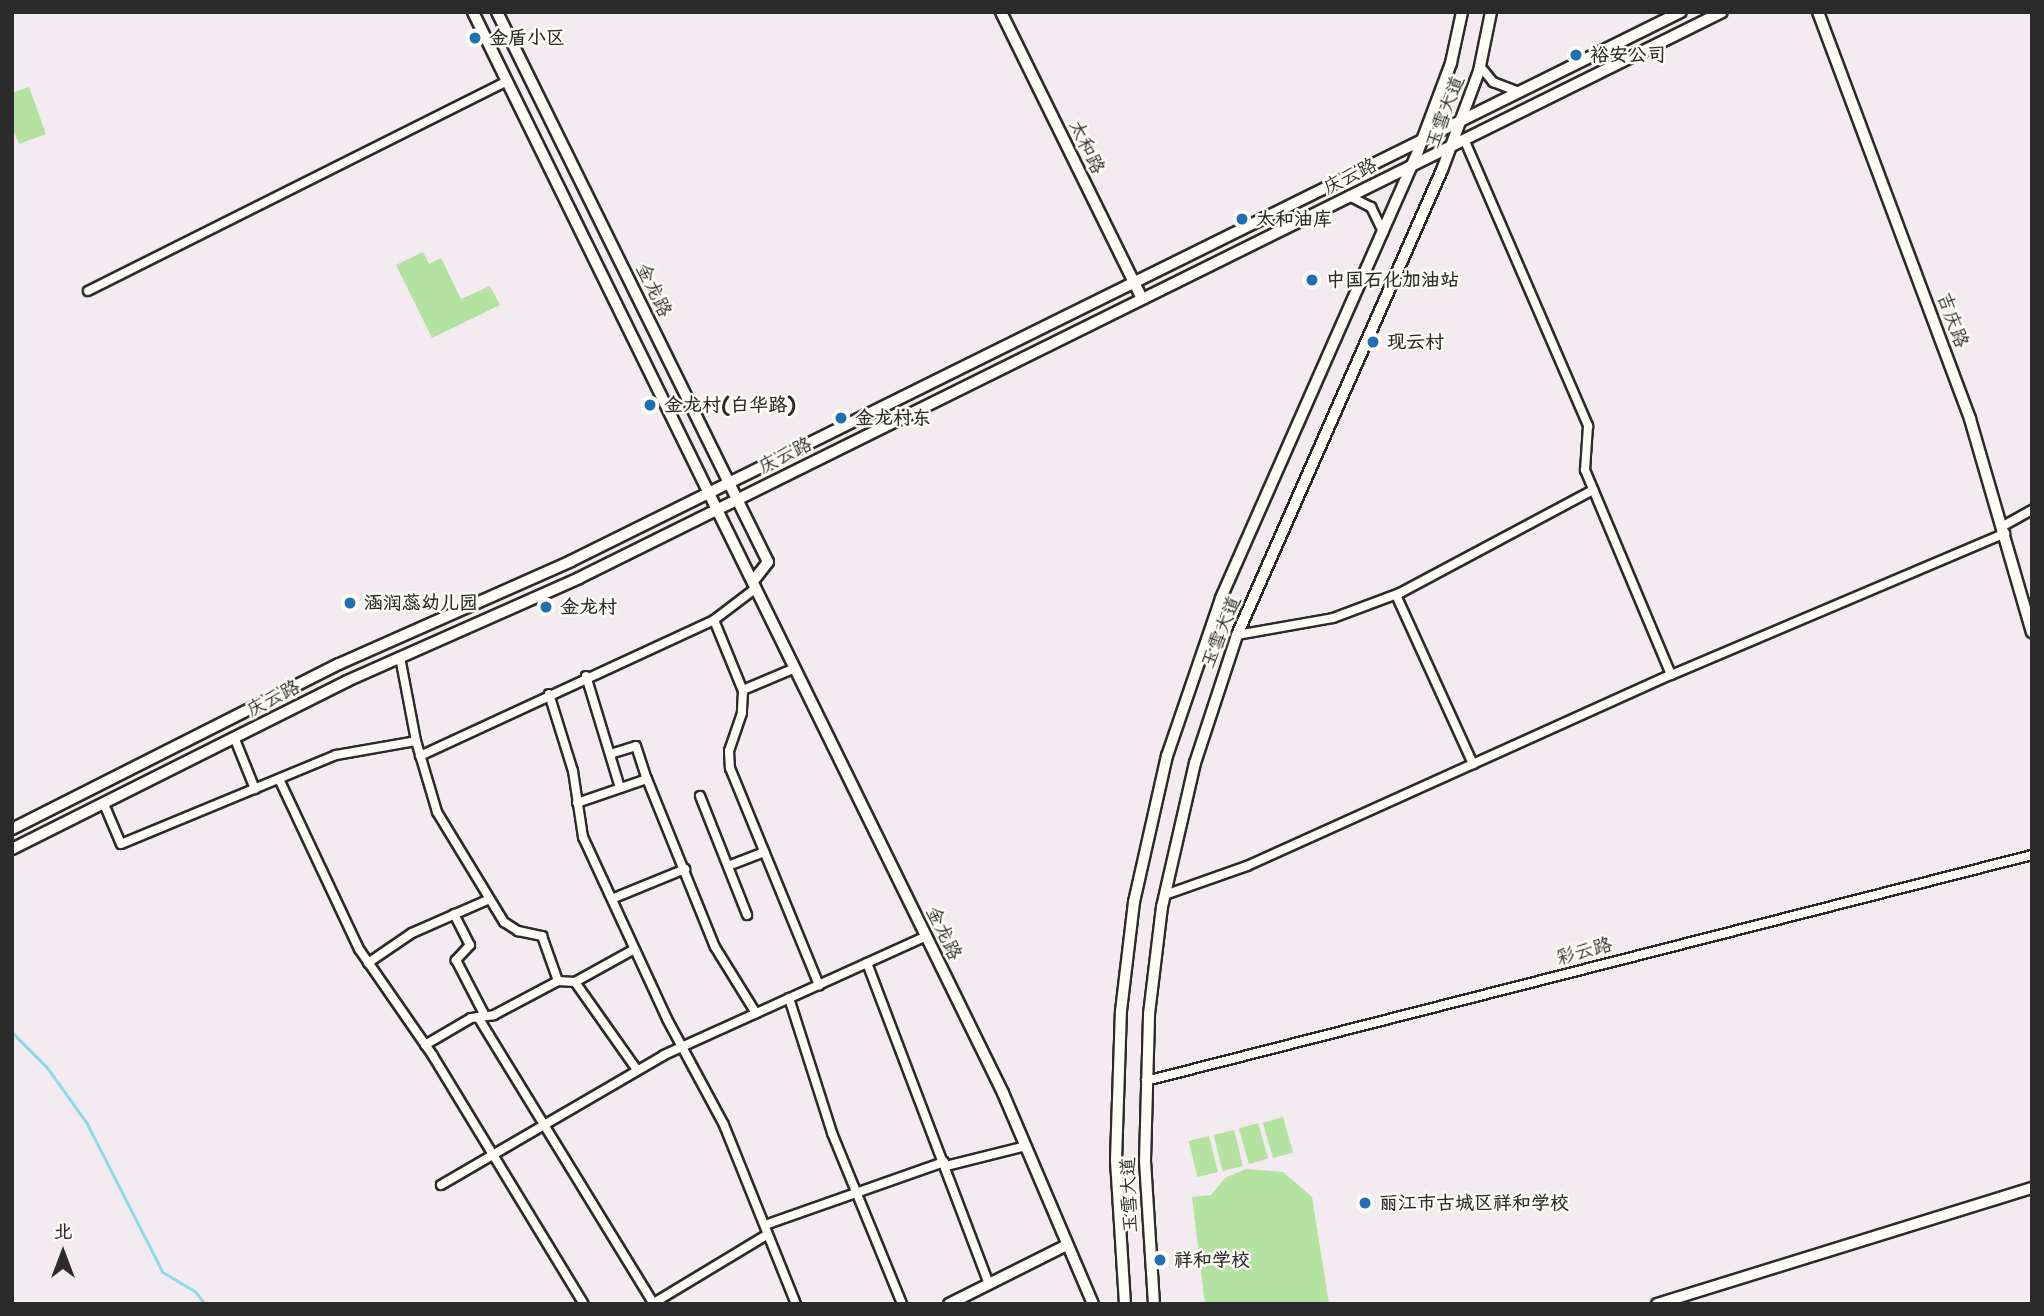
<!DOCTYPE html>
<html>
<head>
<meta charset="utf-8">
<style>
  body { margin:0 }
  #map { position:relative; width:2044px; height:1316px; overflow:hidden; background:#f3ebef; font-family:"Shantell Sans","LXGW WenKai TC",sans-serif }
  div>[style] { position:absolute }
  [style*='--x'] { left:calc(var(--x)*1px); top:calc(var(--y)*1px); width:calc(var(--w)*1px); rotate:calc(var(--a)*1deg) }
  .green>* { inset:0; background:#b4e2a0; transform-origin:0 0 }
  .stream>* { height:2.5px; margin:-1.25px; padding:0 1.25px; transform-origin:1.25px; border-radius:1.25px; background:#8cdbeb }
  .roads { filter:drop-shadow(2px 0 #2b2b2b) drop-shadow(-2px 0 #2b2b2b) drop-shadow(0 2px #2b2b2b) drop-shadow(0 -2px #2b2b2b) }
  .street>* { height:8px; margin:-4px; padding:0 4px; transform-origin:4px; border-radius:4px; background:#fdfcf7 }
  .secondary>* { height:10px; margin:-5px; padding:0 5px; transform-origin:5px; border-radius:5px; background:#fdfcf7 }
  .dots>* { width:19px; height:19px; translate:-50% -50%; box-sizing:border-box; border:4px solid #fdfcf7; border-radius:50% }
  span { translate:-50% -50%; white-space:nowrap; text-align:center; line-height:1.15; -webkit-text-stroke:5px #fdfcf7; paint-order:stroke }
  .poi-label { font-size:19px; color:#2b2b2b; font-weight:700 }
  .left { translate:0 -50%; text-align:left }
  .street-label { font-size:19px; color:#2b2b2b }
  .frame { position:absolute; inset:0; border:14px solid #2b2b2b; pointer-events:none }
  .north { position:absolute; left:28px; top:1218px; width:70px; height:70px; -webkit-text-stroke:5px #fdfcf7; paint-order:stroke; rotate:0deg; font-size:19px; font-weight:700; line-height:28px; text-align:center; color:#2b2b2b }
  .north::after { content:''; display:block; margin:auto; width:24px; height:32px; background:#2b2b2b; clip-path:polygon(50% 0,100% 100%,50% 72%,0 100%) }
</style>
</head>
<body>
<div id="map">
  <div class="green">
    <div style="clip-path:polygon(29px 87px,46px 134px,19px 144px,12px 127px,12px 93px)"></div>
    <div style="clip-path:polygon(423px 252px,429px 264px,441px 258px,461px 299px,490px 286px,500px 305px,432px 338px,396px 265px)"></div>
    <div style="left:1283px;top:1117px;width:37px;height:21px;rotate:74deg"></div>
    <div style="left:1258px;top:1123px;width:37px;height:20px;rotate:74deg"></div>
    <div style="left:1234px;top:1130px;width:37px;height:21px;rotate:76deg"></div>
    <div style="left:1209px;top:1136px;width:37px;height:21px;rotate:76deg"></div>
    <div style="clip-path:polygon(1246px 1169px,1283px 1172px,1312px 1197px,1329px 1304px,1205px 1304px,1192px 1197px,1211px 1195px,1225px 1178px)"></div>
  </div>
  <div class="stream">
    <div style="--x:12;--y:1032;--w:49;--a:45"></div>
    <div style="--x:47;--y:1067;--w:69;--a:54.5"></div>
    <div style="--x:87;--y:1123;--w:167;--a:63"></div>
    <div style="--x:163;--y:1272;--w:37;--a:31"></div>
    <div style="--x:195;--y:1291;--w:16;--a:52"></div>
  </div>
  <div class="roads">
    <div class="street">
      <div style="--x:1480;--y:66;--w:21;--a:51"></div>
      <div style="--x:1493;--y:82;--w:28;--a:21"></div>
      <div style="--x:1464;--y:139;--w:313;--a:66.6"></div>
      <div style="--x:1588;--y:426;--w:44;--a:93.9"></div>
      <div style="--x:1585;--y:470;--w:222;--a:67.2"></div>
      <div style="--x:1349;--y:196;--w:25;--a:27"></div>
      <div style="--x:1371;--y:207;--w:28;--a:64"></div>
      <div style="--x:88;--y:291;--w:469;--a:-26.6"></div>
      <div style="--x:2003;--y:526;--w:33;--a:-29"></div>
      <div style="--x:1396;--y:595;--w:186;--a:65.5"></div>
      <div style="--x:714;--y:620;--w:77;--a:67.8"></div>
      <div style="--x:743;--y:691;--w:22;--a:93"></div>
      <div style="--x:742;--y:713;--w:40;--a:108.9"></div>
      <div style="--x:729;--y:751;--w:17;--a:87"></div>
      <div style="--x:730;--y:768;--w:235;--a:67.7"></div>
      <div style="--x:1237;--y:635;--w:97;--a:-10"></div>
      <div style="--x:1333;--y:618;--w:72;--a:-20.5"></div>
      <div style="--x:1400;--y:593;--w:219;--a:-28.1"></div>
      <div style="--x:400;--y:657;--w:86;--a:79.2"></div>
      <div style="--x:416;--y:741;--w:74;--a:73.5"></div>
      <div style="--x:437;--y:812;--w:129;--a:58.7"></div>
      <div style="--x:504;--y:922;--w:17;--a:33"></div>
      <div style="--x:518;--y:931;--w:25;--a:12"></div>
      <div style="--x:542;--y:936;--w:48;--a:70.4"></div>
      <div style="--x:586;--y:676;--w:117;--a:73.1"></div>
      <div style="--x:743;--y:690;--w:56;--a:-22.9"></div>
      <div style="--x:549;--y:694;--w:81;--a:72.7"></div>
      <div style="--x:573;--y:771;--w:67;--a:81.4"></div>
      <div style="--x:583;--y:837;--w:200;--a:65.2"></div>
      <div style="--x:667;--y:1019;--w:120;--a:61.7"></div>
      <div style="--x:724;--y:1125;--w:193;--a:68.1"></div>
      <div style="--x:234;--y:737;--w:56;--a:68"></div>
      <div style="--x:610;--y:754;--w:27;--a:-17"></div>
      <div style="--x:636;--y:746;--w:35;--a:72"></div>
      <div style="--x:420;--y:756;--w:324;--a:-24.8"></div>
      <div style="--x:714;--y:620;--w:53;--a:-37.3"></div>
      <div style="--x:279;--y:779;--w:188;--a:64.8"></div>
      <div style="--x:359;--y:949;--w:130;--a:55.3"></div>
      <div style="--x:433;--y:1056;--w:290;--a:58.7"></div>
      <div style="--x:700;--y:796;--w:128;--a:68.4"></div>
      <div style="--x:577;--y:803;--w:74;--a:-18.9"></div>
      <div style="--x:647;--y:779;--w:181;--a:68"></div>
      <div style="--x:715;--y:947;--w:78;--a:58.2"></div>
      <div style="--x:104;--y:804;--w:43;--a:67"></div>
      <div style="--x:121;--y:844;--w:233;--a:-22.5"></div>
      <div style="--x:336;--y:755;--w:81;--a:-9.9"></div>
      <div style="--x:728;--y:866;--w:39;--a:-21"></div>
      <div style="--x:1165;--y:895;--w:87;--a:-19.5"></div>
      <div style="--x:1247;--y:866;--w:465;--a:-24.3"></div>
      <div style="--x:1671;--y:675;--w:363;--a:-23"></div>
      <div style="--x:614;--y:898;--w:77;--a:-22.2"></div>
      <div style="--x:454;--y:914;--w:35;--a:63"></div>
      <div style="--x:470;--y:945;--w:21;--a:133"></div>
      <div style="--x:456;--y:960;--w:63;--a:62.6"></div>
      <div style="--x:368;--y:963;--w:53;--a:-34.3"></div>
      <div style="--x:412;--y:933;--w:82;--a:-23.7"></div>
      <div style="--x:867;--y:963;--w:341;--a:69.2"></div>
      <div style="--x:575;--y:982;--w:108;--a:54.8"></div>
      <div style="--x:789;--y:998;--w:142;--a:72.3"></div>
      <div style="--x:832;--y:1133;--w:185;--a:67.7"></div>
      <div style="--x:478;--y:1017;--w:337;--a:58.5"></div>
      <div style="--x:425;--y:1045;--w:53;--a:-30.4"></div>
      <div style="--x:471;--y:1018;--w:23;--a:-7"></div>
      <div style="--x:494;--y:1015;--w:72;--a:-28"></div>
      <div style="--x:558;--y:981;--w:17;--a:3"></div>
      <div style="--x:575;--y:982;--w:66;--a:-28.9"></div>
      <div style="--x:1146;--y:1081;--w:914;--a:-14.31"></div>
      <div style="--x:946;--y:1166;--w:82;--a:-14"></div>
      <div style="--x:441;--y:1185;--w:258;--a:-30.2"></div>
      <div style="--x:664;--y:1055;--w:288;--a:-24.4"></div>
      <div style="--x:765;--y:1225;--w:190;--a:-19.4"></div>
      <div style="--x:652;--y:1304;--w:135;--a:-31.1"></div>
    </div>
    <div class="secondary">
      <div style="--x:473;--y:12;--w:1204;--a:63.88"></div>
      <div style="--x:1003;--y:1093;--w:229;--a:66.9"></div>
      <div style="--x:497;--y:12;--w:613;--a:63.77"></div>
      <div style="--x:768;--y:562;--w:24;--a:128"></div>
      <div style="--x:1001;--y:12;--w:319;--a:63.8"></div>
      <div style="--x:1818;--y:12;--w:434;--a:69.5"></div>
      <div style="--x:1970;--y:419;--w:222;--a:73.8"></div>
      <div style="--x:12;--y:829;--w:366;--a:-26.8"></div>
      <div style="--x:339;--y:664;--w:254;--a:-23.9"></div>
      <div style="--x:571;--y:561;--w:1238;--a:-26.32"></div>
      <div style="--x:12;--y:849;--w:375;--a:-26.6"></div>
      <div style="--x:347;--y:681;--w:254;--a:-23.9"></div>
      <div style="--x:579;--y:578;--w:1275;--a:-26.34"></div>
      <div style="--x:949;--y:1304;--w:132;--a:-26.6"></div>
      <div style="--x:1125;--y:1304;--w:144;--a:-93.6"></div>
      <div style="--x:1116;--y:1160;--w:149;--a:-88.1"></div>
      <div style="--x:1121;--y:1011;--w:110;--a:-83.2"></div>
      <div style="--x:1134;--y:902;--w:150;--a:-77.3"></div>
      <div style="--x:1167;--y:756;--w:167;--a:-71.1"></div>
      <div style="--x:1221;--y:598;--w:480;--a:-66.2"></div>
      <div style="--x:1415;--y:159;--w:103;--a:-69.4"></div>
      <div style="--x:1451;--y:63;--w:52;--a:-77.8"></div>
      <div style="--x:1154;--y:1304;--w:144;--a:-93.6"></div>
      <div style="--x:1145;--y:1160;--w:146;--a:-88.4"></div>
      <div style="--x:1149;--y:1014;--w:108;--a:-83.1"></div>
      <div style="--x:1162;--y:907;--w:148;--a:-77.1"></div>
      <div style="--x:1195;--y:763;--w:135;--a:-71.8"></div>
      <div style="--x:1237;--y:635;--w:508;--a:-66.21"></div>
      <div style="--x:1442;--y:170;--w:106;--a:-69.5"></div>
      <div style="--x:1479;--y:71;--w:60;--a:-78.5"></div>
      <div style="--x:1657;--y:1304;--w:393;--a:-17.2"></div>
    </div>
  </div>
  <div class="dots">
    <div style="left:475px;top:38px;background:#1f6fb2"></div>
    <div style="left:1576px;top:55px;background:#1f6fb2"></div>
    <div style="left:1242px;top:219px;background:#1f6fb2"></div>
    <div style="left:1312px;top:280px;background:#1f6fb2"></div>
    <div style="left:1373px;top:342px;background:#1f6fb2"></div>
    <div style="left:650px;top:405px;background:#1f6fb2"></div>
    <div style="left:841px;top:418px;background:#1f6fb2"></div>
    <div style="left:350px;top:603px;background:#1f6fb2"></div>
    <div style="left:546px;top:607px;background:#1f6fb2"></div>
    <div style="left:1365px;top:1203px;background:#1f6fb2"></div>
    <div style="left:1160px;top:1260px;background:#1f6fb2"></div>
  </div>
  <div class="poi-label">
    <span class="left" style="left:489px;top:38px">金盾小区</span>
    <span class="left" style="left:1590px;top:55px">裕安公司</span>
    <span class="left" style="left:1256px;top:219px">太和油库</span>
    <span class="left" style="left:1326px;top:280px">中国石化加油站</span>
    <span class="left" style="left:1387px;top:342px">现云村</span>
    <span class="left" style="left:664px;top:405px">金龙村(白华路)</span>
    <span class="left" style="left:855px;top:418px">金龙村东</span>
    <span class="left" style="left:364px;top:603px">涵润蕊幼儿园</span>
    <span class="left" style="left:560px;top:607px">金龙村</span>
    <span class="left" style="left:1379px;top:1203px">丽江市古城区祥和学校</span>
    <span class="left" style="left:1174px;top:1260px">祥和学校</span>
  </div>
  <div class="street-label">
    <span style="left:1445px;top:112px;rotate:-69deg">玉雪大道</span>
    <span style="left:1087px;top:147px;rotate:64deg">太和路</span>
    <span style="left:1350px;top:176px;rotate:-26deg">庆云路</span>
    <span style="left:654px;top:290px;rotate:64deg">金龙路</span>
    <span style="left:1953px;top:320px;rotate:70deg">吉庆路</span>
    <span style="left:785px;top:455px;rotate:-26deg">庆云路</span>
    <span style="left:1221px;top:632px;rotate:-68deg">玉雪大道</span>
    <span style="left:273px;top:698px;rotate:-27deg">庆云路</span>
    <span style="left:944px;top:933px;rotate:64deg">金龙路</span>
    <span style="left:1584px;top:951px;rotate:-15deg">彩云路</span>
    <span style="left:1129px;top:1195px;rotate:-92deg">玉雪大道</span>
  </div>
  <div class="frame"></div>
  <div class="north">北</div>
</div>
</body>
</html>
